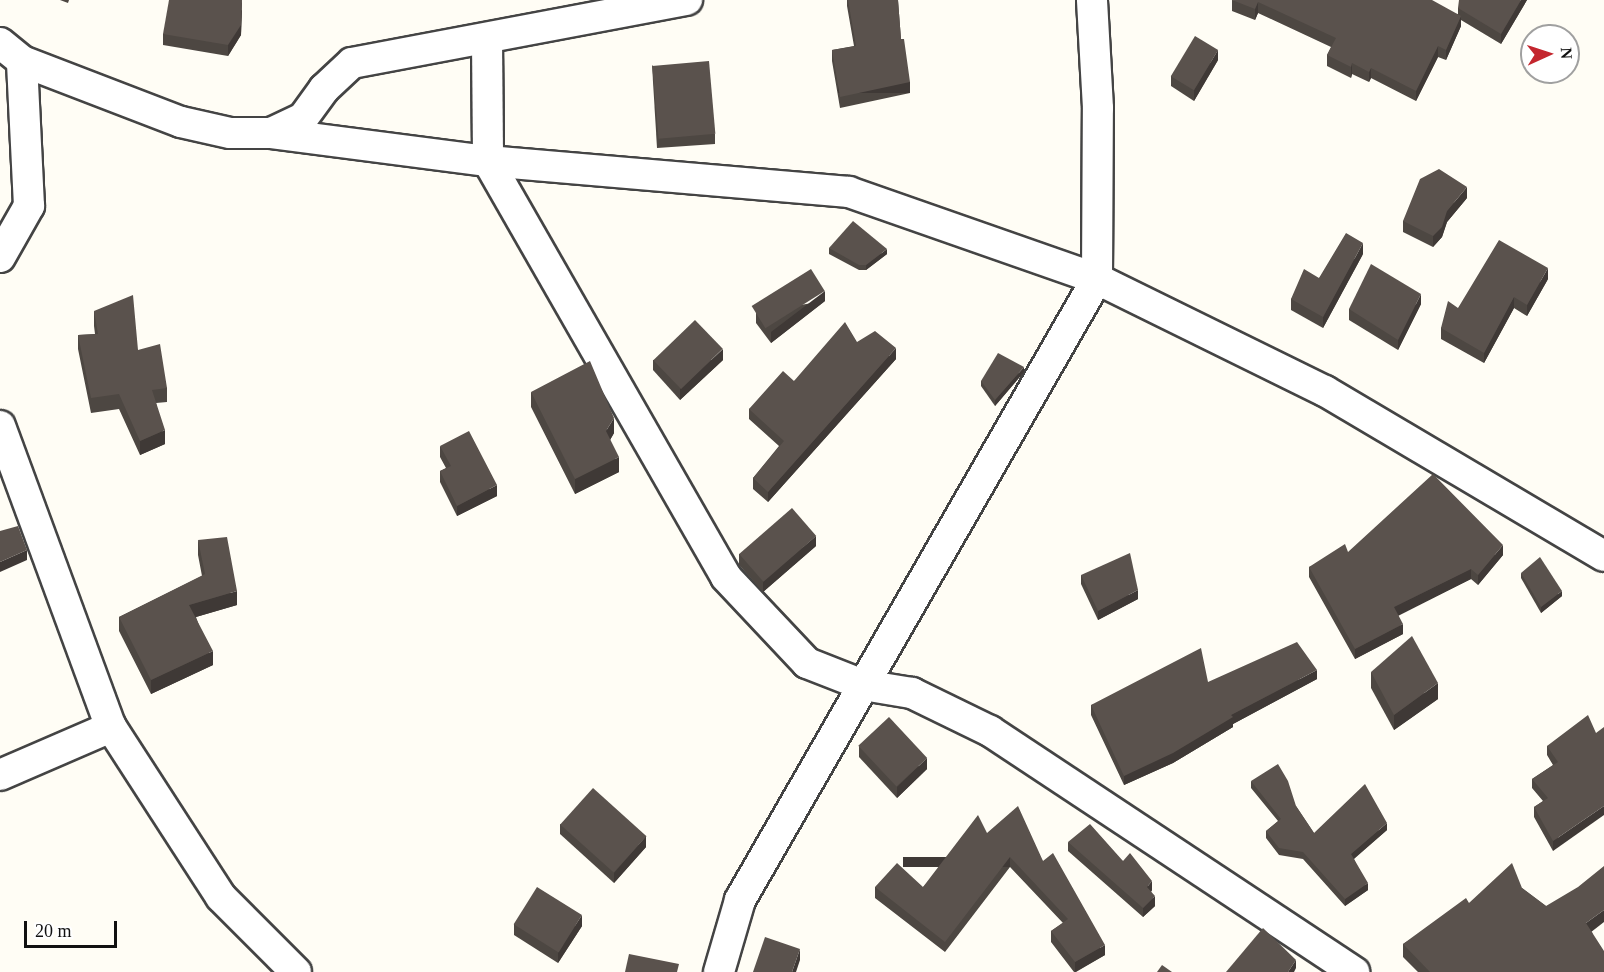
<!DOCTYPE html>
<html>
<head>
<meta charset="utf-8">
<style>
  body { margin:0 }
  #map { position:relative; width:1604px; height:972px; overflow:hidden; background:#fffdf5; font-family:Georgia,serif }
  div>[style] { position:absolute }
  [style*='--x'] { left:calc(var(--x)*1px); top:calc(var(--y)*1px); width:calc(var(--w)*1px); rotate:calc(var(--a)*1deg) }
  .roads { filter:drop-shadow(2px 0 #444) drop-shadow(-2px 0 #444) drop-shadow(0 2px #444) drop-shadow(0 -2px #444) }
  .minor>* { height:30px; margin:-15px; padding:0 15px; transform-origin:15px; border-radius:15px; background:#fff }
  .wall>* { inset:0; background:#4d4742 }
  .shaded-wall>* { inset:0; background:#3f3936; transform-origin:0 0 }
  .building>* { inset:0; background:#5a524d; transform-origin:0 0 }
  span { translate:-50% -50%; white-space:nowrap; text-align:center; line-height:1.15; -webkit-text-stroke:6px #fff; paint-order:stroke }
  .north { position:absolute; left:1520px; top:24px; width:60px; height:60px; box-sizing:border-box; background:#fff; border:2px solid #a0a0a0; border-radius:50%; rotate:87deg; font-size:16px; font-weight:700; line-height:24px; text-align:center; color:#111 }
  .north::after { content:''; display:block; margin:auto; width:21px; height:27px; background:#c4262e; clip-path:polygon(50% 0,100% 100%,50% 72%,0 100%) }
  .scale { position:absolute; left:24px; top:921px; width:93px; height:27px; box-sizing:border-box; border:3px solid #111; border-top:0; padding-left:8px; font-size:18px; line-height:21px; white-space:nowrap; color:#111; -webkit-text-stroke:4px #fff; paint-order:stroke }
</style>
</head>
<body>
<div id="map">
  <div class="roads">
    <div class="minor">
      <div style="--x:487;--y:40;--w:121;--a:89.5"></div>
      <div style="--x:488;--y:161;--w:479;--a:60.2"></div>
      <div style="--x:726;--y:577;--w:118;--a:46.7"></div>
      <div style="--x:807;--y:663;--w:60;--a:21.4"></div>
      <div style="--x:863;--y:685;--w:50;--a:9.3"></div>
      <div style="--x:912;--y:693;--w:87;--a:26"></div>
      <div style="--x:990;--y:731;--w:437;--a:33.5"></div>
      <div style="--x:0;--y:43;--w:28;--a:39"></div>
      <div style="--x:22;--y:61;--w:170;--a:21"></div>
      <div style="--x:181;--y:122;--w:50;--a:12.7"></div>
      <div style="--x:230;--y:133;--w:41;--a:0"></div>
      <div style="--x:271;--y:133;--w:35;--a:-25"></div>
      <div style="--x:303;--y:118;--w:36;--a:-54"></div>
      <div style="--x:324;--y:89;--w:38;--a:-43"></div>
      <div style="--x:352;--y:63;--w:341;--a:-10.7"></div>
      <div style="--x:271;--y:133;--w:219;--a:7.4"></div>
      <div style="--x:488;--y:161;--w:362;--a:4.9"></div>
      <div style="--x:849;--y:192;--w:263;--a:19.3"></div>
      <div style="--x:1097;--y:279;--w:254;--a:26.2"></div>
      <div style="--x:1325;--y:391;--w:324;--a:30.6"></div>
      <div style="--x:0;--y:257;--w:59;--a:-60.4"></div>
      <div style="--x:29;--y:206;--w:145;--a:-92.8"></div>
      <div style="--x:0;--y:426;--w:321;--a:69.8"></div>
      <div style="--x:111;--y:727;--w:202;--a:57.1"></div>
      <div style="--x:221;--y:897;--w:106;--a:45"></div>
      <div style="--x:0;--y:775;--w:121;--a:-23.4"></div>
      <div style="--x:719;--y:972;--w:75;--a:-73.7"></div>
      <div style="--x:740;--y:900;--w:716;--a:-60.11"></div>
      <div style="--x:1097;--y:279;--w:171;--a:-89.7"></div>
      <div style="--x:1098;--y:108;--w:108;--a:-93.2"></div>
    </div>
  </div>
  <div class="wall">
    <div style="clip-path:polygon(60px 0,69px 0,68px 3px)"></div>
    <div style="clip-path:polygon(847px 0,898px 0,901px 39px,910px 93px,840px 108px,832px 61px,832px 50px,854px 46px,847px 6px)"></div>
    <div style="clip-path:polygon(1232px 0,1458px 14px,1458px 8px,1527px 0,1501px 44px,1461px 20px,1461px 26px,1446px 60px,1438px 57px,1416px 101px,1371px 78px,1369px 82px,1352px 74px,1351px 78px,1327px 66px,1327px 55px,1331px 47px,1258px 13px,1255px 20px,1232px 11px)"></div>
    <div style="clip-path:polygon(242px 10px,241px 35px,228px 56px,163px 45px,163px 34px)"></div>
    <div style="clip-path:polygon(1218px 60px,1194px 101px,1171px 86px,1171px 76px)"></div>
    <div style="clip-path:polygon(652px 65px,715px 134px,715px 144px,657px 148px)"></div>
    <div style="clip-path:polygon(1467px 198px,1447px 222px,1442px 237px,1433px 247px,1403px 232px,1403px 221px)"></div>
    <div style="clip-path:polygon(829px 248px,887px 254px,866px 270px,859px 270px,829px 254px)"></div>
    <div style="clip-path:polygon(1363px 254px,1323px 328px,1291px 310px,1291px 299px,1319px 278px)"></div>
    <div style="clip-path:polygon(1548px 279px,1527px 316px,1514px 308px,1484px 363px,1441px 339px,1441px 328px,1458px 308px)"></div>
    <div style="clip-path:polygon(825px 301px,771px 343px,756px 323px,756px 312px)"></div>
    <div style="clip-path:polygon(1421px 304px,1398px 350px,1349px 320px,1349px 309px)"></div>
    <div style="clip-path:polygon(94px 311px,138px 350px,167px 388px,167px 402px,156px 403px,165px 444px,140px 455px,119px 409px,91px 413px,78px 349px,78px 335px,95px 334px,94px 326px)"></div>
    <div style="clip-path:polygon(857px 342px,896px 359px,768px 502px,753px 489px,753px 478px,779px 446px,749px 419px,749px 409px)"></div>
    <div style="clip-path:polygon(653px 360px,723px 360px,680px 400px,653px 370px)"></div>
    <div style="clip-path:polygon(1024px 372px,995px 406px,981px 386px,981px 381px)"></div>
    <div style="clip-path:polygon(531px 392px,614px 433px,610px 440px,619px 472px,575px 494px,531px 407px)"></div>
    <div style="clip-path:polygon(440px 446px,497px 496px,457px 516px,440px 482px,440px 471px,446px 468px,440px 457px)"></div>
    <div style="clip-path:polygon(198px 540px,237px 605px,196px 617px,213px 665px,151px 694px,119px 631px,119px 617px,202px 576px,198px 555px)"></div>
    <div style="clip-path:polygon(816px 546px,763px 592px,739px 565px,739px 554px)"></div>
    <div style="clip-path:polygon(1348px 552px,1503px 555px,1478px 585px,1471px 579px,1398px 615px,1403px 634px,1355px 659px,1309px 577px,1309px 567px)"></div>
    <div style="clip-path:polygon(1521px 573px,1562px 596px,1541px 613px,1521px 578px)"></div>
    <div style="clip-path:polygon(1081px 575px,1138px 599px,1098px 620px,1081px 584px)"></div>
    <div style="clip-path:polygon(1371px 672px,1438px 699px,1394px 730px,1371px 688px)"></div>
    <div style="clip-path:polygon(1317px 679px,1233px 724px,1233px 727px,1173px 763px,1124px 785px,1091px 715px,1091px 705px,1208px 682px)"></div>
    <div style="clip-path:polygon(1596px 733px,1553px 851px,1534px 817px,1534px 807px,1543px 801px,1532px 788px,1532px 779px,1553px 765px,1547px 755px,1547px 746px)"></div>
    <div style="clip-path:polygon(859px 746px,927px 769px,897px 798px,859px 757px)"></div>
    <div style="clip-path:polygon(1251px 781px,1296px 806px,1314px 833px,1387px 830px,1354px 859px,1368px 890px,1345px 906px,1303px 859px,1279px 855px,1266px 838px,1266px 831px,1278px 821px,1251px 788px)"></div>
    <div style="clip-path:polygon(560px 824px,646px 847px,614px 883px,560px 834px)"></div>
    <div style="clip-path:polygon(987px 833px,1043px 861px,1105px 955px,1076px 972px,1074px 972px,1051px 942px,1051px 931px,1063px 923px,1010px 867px,945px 952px,875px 898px,875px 887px,923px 887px)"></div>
    <div style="clip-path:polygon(1068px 842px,1123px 861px,1152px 890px,1151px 892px,1155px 906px,1143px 917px,1068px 851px)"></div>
    <div style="clip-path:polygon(1522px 888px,1546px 906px,1592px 932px,1604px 972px,1418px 972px,1403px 957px,1403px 944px,1469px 903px)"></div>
    <div style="clip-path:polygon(514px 924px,582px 926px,558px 963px,514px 935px)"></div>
  </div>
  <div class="shaded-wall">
    <div style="clip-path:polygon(242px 0,241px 35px,228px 56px,228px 45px)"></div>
    <div style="clip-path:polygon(1521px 0,1527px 0,1501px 44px,1501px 34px)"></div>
    <div style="clip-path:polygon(1258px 2px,1258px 13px,1255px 20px,1255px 9px)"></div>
    <div style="clip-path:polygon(1461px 16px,1461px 26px,1446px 60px,1446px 50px)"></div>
    <div style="clip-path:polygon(1438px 46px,1438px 57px,1416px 101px,1416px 91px)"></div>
    <div style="clip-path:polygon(1218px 50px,1218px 60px,1194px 101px,1194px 90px)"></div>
    <div style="clip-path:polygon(1352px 63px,1352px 74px,1351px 78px,1351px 67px)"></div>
    <div style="clip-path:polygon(1371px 68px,1371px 78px,1369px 82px,1369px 72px)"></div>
    <div style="left:910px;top:82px;width:11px;height:72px;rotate:90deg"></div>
    <div style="clip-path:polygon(1467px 187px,1467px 198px,1447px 222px,1442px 237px,1433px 247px,1433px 236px,1447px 211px)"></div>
    <div style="clip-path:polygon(1363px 243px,1363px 254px,1323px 328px,1323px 317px)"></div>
    <div style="clip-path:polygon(887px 249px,887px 254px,866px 270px,866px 265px)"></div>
    <div style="clip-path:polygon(1548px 268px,1548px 279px,1527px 316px,1527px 305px)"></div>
    <div style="clip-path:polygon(825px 291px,825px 301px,771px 343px,771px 332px)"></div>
    <div style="clip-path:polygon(1421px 294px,1421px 304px,1398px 350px,1398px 340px)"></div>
    <div style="clip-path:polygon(1514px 297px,1514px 308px,1484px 363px,1484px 353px)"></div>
    <div style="clip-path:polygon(896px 348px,896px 359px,768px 502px,768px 492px)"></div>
    <div style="clip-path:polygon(723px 349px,723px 360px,680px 400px,680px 389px)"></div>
    <div style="clip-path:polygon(1024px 367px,1024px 372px,995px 406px,995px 400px)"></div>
    <div style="clip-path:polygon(614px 418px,614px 433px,606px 447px,606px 431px)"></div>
    <div style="clip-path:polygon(165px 430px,165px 444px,140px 455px,140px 441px)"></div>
    <div style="clip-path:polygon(619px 457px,619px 472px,575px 494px,575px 479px)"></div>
    <div style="clip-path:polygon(497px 485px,497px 496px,457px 516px,457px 506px)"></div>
    <div style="clip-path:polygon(816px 536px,816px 546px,763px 592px,763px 581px)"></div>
    <div style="clip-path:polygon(1503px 545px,1503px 555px,1478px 585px,1478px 575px)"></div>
    <div style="clip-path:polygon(27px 550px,27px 560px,0 572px,0 562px)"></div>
    <div style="clip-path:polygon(1471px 569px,1471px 579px,1394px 618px,1394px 607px)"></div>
    <div style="clip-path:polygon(1138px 590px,1138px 599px,1098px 620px,1098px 611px)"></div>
    <div style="clip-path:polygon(237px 591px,237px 605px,189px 619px,189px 605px)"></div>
    <div style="clip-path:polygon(1562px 591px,1562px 596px,1541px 613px,1541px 607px)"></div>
    <div style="clip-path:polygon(1403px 624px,1403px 634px,1355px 659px,1355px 649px)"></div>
    <div style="clip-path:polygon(213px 651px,213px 665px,151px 694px,151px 680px)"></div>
    <div style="clip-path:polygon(1317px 670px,1317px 679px,1233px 724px,1233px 727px,1173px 763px,1124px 785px,1124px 776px,1231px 715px)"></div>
    <div style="clip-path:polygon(1438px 683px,1438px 699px,1394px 730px,1394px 715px)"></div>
    <div style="clip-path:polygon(927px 758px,927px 769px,897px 798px,897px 787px)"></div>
    <div style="clip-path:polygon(1604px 806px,1604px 815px,1553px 851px,1553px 841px)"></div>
    <div style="clip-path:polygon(1387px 823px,1387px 830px,1351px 861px,1351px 854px)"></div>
    <div style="clip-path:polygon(646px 836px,646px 847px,614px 883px,614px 873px)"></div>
    <div style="left:1010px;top:857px;width:10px;height:107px;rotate:90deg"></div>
    <div style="clip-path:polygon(1152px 881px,1152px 890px,1147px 897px,1147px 887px)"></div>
    <div style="clip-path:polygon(1368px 883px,1368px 890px,1345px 906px,1345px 899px)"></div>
    <div style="clip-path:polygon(1155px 896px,1155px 906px,1143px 917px,1143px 908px)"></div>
    <div style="clip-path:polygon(1604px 910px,1604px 922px,1586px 936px,1586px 923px)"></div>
    <div style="clip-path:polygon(582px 915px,582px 926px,558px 963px,558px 952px)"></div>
    <div style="clip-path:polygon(1105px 945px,1105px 955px,1075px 972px,1075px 962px)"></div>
    <div style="clip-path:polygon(800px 949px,800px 960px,796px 972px,792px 972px)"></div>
    <div style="clip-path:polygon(1296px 960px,1296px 968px,1294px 972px,1288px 972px)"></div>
  </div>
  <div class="building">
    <div style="clip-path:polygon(169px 0,242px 0,241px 25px,228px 45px,163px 34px)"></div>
    <div style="clip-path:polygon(848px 0,898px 0,901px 39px,904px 39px,910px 82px,840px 97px,832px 50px,856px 46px)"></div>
    <div style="clip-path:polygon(1232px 0,1432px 0,1461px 16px,1446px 50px,1438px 46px,1416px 91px,1371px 68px,1369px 72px,1352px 63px,1351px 67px,1327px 55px,1336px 38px,1258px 2px,1255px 9px)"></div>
    <div style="clip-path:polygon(1459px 0,1521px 0,1501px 34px,1458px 8px)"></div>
    <div style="left:1195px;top:36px;width:27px;height:47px;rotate:31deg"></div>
    <div style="left:709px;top:61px;width:73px;height:57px;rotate:85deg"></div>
    <div style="clip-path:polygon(1439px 169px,1467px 187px,1447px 211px,1442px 227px,1433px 236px,1403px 221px,1420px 179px)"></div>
    <div style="clip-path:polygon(853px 221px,887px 249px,866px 265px,859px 265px,829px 248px)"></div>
    <div style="clip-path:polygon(1346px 233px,1363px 243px,1323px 317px,1291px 299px,1304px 269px,1319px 278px)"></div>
    <div style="clip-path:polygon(1499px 240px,1548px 268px,1527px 305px,1514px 297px,1484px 353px,1441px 328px,1448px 301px,1458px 308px)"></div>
    <div style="clip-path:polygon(1371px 264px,1421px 294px,1398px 340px,1349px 309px)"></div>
    <div style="left:811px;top:269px;width:26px;height:70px;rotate:58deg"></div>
    <div style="clip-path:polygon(133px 295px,138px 350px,160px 344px,167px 388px,152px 390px,165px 430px,140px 441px,119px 394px,91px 398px,78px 335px,98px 334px,94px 311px)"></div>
    <div style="left:695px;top:320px;width:40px;height:58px;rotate:46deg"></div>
    <div style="clip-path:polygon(845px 322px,857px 342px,875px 331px,896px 348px,768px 492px,753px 478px,784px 441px,749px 409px,783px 371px,794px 381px)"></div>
    <div style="clip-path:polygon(998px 353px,1024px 367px,995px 400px,981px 381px)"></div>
    <div style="clip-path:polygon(590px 361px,614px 418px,606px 431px,619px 457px,575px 479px,531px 392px)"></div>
    <div style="clip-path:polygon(469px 431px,497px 485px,457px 506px,440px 471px,451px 466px,440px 446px)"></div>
    <div style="clip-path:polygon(1433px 474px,1503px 545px,1478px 575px,1471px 569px,1394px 607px,1403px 624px,1355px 649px,1309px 567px,1345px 544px,1348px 552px)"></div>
    <div style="left:792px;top:508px;width:37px;height:70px;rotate:49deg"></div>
    <div style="clip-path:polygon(18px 526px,27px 550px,0 562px,0 531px)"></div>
    <div style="clip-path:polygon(227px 537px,237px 591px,189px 605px,213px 651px,151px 680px,119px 617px,205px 574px,198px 540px)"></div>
    <div style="clip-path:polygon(1130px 553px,1138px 590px,1098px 611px,1081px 575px)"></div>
    <div style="clip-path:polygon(1540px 557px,1562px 591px,1541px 607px,1521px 573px)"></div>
    <div style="clip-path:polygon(1412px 636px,1438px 683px,1394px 715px,1371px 672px)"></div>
    <div style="clip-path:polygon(1297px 642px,1317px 670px,1231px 715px,1233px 717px,1173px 753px,1124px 776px,1091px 705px,1201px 648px,1208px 682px)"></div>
    <div style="clip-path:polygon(1588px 715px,1596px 733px,1604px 727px,1604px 806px,1553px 841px,1534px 807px,1548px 798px,1532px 779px,1558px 762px,1547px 746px)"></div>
    <div style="left:889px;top:717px;width:56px;height:42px;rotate:47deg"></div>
    <div style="clip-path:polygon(1278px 764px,1288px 781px,1296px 806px,1314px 833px,1365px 784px,1387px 823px,1351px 854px,1368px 883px,1345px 899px,1303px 852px,1279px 848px,1266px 831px,1281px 819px,1251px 781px)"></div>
    <div style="left:593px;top:788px;width:72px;height:49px;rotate:42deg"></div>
    <div style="clip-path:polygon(1018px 806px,1043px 861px,1053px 853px,1105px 945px,1075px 962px,1051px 931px,1068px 919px,1010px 857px,945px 942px,875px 887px,897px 863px,923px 887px,978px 815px,987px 833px)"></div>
    <div style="clip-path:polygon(1090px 824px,1123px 861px,1130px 853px,1152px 881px,1147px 887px,1155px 896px,1143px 908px,1068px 842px)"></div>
    <div style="clip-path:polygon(1512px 863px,1522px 888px,1546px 906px,1578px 887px,1604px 866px,1604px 910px,1586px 923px,1604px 951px,1604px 972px,1430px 972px,1403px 944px,1466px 898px,1469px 903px)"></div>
    <div style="left:537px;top:887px;width:53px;height:44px;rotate:32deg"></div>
    <div style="clip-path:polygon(1263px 928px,1296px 960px,1288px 972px,1226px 972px)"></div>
    <div style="clip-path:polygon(765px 937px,800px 949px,792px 972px,753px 972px)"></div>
    <div style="clip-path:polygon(629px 954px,679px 964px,677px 972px,625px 972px)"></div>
    <div style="clip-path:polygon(1162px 965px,1172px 972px,1157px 972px)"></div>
  </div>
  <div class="north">N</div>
  <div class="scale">20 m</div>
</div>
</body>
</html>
